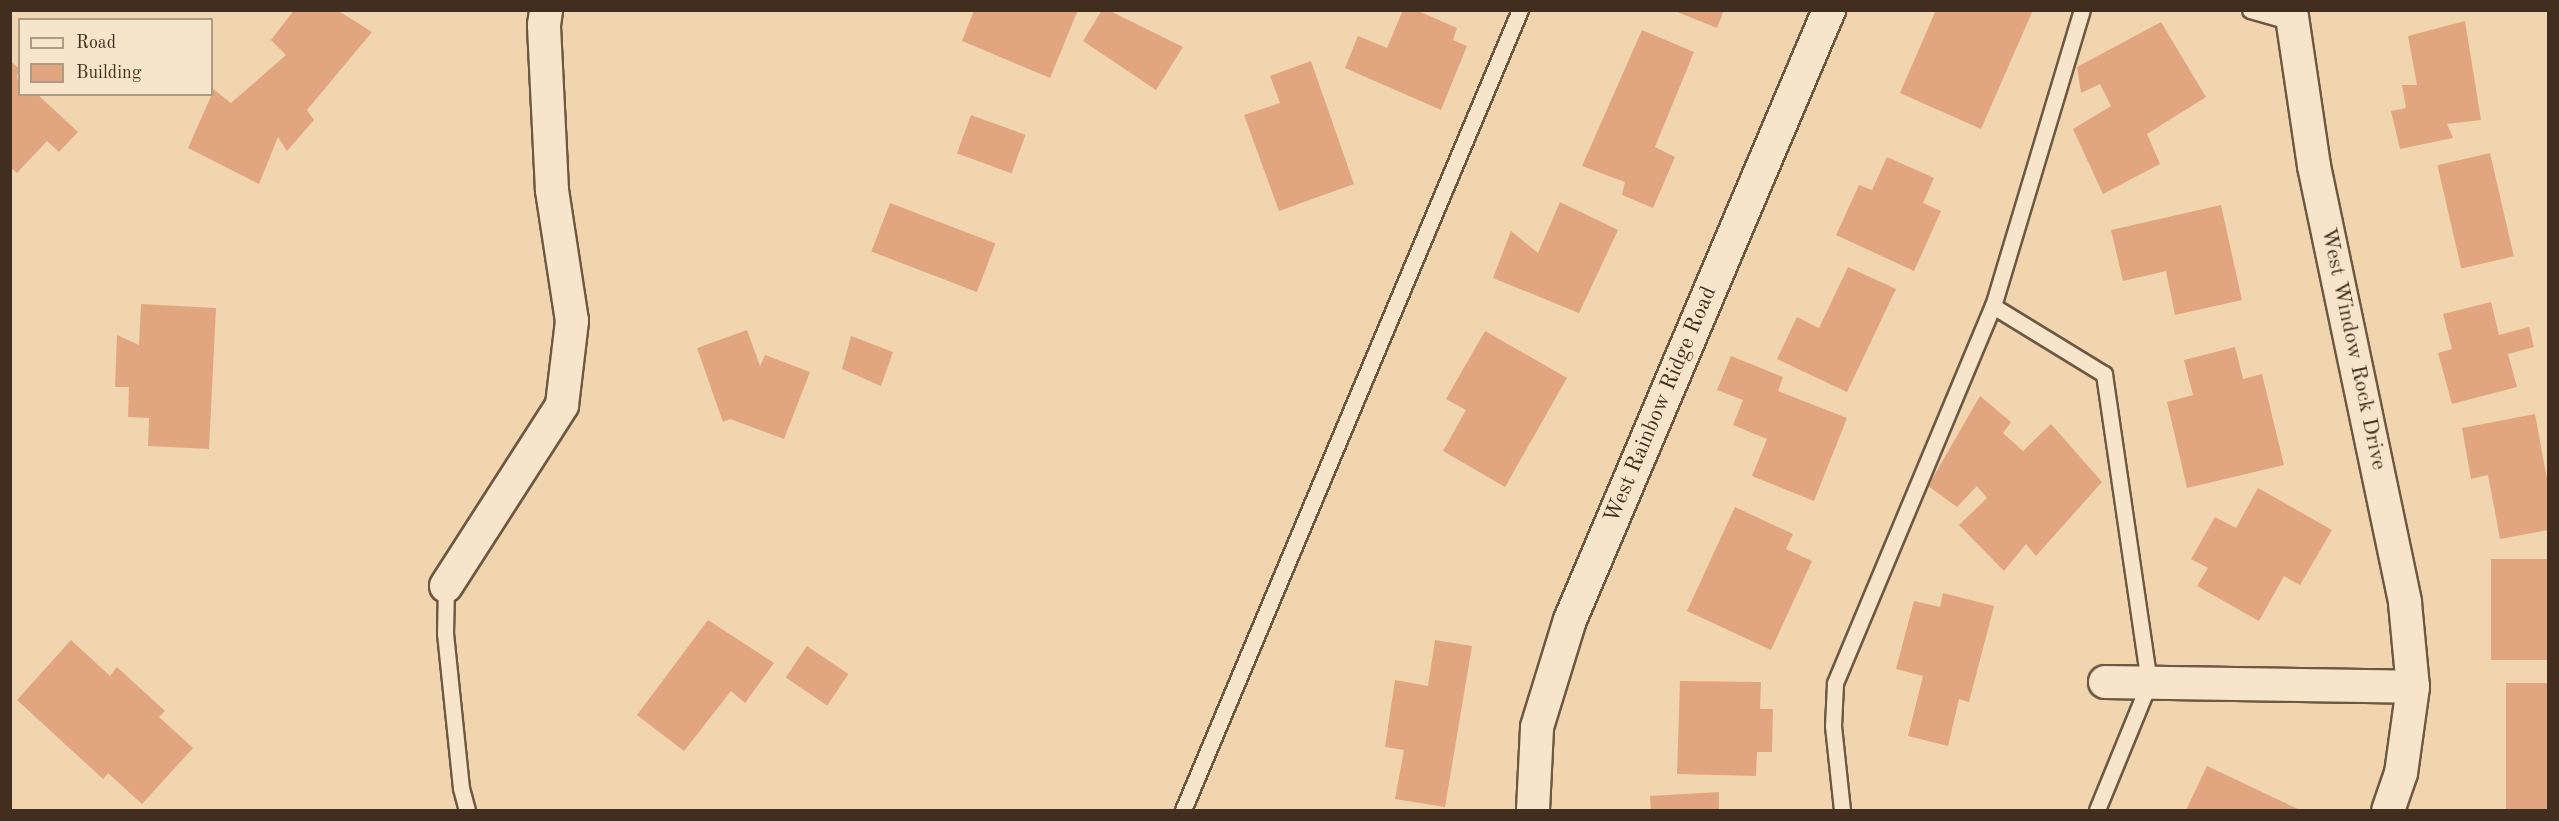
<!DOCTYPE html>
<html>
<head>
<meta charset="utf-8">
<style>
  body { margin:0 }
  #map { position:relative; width:2559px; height:821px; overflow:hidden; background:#f1d5af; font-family:"Old Standard TT",serif }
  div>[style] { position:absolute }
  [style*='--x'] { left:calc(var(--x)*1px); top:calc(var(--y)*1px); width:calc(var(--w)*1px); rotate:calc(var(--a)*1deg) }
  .building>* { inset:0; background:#e1a680; transform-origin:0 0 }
  .roads { filter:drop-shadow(2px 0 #6d5842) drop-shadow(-2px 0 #6d5842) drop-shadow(0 2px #6d5842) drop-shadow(0 -2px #6d5842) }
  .service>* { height:15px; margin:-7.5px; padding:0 7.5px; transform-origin:7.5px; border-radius:7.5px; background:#f6e4cb }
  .minor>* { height:32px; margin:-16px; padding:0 16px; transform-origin:16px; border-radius:16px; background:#f6e4cb }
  span { translate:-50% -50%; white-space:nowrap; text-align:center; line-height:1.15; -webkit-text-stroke:4.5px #f6e4cb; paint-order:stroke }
  .street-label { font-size:22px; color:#412e1e }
  .frame { position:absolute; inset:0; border:12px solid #412e1e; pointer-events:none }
  .legend { position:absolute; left:18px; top:18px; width:195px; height:78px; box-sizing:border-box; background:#f6e4cb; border:2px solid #ae9b86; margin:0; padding:8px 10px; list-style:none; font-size:18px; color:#412e1e }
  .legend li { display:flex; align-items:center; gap:12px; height:30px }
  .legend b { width:30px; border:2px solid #ae9b86 }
</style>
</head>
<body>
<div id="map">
  <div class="building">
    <div style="clip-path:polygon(294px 10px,337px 10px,372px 32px,307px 110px,314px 120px,287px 151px,278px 137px,259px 184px,188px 148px,212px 94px,212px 88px,231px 103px,286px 55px,271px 40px)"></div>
    <div style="clip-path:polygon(974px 10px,1078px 10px,1050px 78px,962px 41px)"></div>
    <div style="clip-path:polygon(1102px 10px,1108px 10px,1183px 47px,1156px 90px,1083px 41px)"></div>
    <div style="clip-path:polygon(1403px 10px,1416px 10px,1457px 28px,1453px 40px,1467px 46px,1441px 110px,1345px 68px,1358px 36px,1387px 48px)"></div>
    <div style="clip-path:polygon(1672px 10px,1724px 10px,1717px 28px)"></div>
    <div style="clip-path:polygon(1936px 10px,2033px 10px,1981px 129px,1900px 93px)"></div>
    <div style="clip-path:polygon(2465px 21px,2481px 120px,2447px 124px,2453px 138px,2400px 149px,2391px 111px,2406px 108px,2402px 85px,2417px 85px,2408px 36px)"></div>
    <div style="clip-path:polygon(2161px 22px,2206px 97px,2147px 134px,2160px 164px,2103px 194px,2073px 129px,2111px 106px,2100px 84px,2081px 93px,2077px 67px)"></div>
    <div style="clip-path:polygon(1642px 30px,1694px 52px,1655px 147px,1675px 157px,1653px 208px,1622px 195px,1625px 182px,1582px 166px)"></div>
    <div style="clip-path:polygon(10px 61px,20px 69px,17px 76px,20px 94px,37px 94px,78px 132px,59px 152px,47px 141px,17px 173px,10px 167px)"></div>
    <div style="clip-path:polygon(1311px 61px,1354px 184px,1279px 211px,1244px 115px,1280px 103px,1270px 76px)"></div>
    <div style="left:971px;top:115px;width:58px;height:41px;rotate:20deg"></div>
    <div style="left:2490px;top:153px;width:106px;height:54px;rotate:77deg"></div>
    <div style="clip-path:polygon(1887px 157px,1934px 178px,1923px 203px,1941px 211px,1914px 271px,1836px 235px,1859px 185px,1872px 190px)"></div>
    <div style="clip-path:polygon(1560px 202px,1618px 230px,1579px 313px,1493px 278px,1511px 231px,1538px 253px)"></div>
    <div style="left:890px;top:203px;width:113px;height:52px;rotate:21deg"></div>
    <div style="clip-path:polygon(2221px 205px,2242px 300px,2175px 315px,2166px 271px,2123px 281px,2111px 230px)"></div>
    <div style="clip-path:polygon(1848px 267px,1896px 289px,1847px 392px,1777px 359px,1797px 317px,1819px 328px)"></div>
    <div style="clip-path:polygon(2491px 302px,2499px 335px,2529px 327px,2534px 347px,2508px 354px,2517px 387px,2452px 404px,2438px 353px,2452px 349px,2443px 314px)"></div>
    <div style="clip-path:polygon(141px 304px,216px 308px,209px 449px,148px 446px,149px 418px,128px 417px,129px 387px,115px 387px,117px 335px,139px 345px)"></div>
    <div style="clip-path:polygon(747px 330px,760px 366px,765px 355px,810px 372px,784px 439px,730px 419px,723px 422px,697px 348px)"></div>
    <div style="clip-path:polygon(1485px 331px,1567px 378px,1505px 487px,1443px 451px,1466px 410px,1446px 399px)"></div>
    <div style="clip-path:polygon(851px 336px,893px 352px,881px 386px,842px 369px)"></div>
    <div style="clip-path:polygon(2235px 347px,2243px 379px,2262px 374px,2284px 465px,2187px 488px,2167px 402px,2193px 395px,2184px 360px)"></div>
    <div style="clip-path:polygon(1731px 356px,1783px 377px,1778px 391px,1847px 418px,1814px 501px,1752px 476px,1767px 439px,1733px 425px,1743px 400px,1717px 390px)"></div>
    <div style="clip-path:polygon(1980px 396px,2011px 422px,2003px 433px,2023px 451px,2051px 424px,2102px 482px,2036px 556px,2026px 544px,2004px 571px,1959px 525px,1987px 498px,1977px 486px,1957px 507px,1928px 486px)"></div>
    <div style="clip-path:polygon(2535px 414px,2548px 484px,2548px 530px,2500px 539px,2488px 475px,2471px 479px,2462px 428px)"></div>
    <div style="clip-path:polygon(2258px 488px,2332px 530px,2300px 585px,2284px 576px,2259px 621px,2197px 586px,2208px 568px,2191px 559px,2215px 517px,2236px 528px)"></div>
    <div style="clip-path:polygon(1735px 507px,1793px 534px,1786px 549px,1812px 561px,1771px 650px,1687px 611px)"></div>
    <div style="left:2548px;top:559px;width:101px;height:57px;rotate:90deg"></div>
    <div style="clip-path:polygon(1943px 593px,1994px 606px,1969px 702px,1959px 699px,1948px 746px,1908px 736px,1923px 676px,1896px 669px,1914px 601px,1940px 607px)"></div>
    <div style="clip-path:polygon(708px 620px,774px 663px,745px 703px,731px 691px,684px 751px,637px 715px)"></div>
    <div style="clip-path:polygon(71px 640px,110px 676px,117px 667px,165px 711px,159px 717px,193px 748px,142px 804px,108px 773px,103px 779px,17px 700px)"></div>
    <div style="clip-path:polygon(1435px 640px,1472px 646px,1445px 807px,1395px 799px,1404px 750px,1385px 747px,1395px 680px,1428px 686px)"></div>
    <div style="left:807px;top:646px;width:50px;height:38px;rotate:34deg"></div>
    <div style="clip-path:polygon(1680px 681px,1761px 682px,1760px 709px,1773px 709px,1772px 752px,1757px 752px,1756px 776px,1677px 774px)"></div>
    <div style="left:2506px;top:683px;width:42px;height:127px"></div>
    <div style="clip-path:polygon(2207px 766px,2300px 810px,2186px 810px)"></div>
    <div style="clip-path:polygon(1719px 792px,1719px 810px,1651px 810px,1650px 796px)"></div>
  </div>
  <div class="roads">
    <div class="service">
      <div style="--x:2250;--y:10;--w:44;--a:15.9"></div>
      <div style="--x:1993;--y:306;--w:130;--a:31.5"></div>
      <div style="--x:2104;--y:374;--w:312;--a:81.7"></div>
      <div style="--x:2149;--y:683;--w:137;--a:112.3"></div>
      <div style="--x:446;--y:586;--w:47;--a:91.2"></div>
      <div style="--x:445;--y:633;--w:156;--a:84.1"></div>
      <div style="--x:461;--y:788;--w:23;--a:75"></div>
      <div style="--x:1183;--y:810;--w:868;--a:-67.16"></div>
      <div style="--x:1842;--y:810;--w:84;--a:-96.1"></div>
      <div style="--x:1833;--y:726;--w:43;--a:-87.3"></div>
      <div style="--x:1835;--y:683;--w:409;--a:-67.3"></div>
      <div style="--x:1993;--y:306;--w:309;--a:-73.3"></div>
    </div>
    <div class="minor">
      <div style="--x:2291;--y:10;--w:158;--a:81.6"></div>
      <div style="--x:2314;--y:166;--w:446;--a:78.2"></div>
      <div style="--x:2405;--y:603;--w:84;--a:84.6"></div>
      <div style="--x:2413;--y:687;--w:87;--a:97.9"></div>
      <div style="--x:2401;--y:773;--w:39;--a:109"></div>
      <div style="--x:446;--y:586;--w:215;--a:-57.3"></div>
      <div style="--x:562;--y:405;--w:85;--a:-83.2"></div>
      <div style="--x:572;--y:321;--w:133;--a:-98.7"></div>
      <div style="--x:552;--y:190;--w:165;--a:-92.8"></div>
      <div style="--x:544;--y:25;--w:15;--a:-82"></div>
      <div style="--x:2105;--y:682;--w:308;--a:0.9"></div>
      <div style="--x:1533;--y:810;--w:83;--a:-87.2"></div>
      <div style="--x:1537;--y:727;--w:112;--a:-72.9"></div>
      <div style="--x:1570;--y:620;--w:663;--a:-66.99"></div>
    </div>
  </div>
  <div class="street-label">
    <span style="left:2353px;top:349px;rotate:78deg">West Window Rock Drive</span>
    <span style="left:1661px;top:405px;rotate:-67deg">West Rainbow Ridge Road</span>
  </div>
  <div class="frame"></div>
  <ul class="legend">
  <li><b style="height:8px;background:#f6e4cb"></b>Road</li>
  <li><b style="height:16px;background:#e1a680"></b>Building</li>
  </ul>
</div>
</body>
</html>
